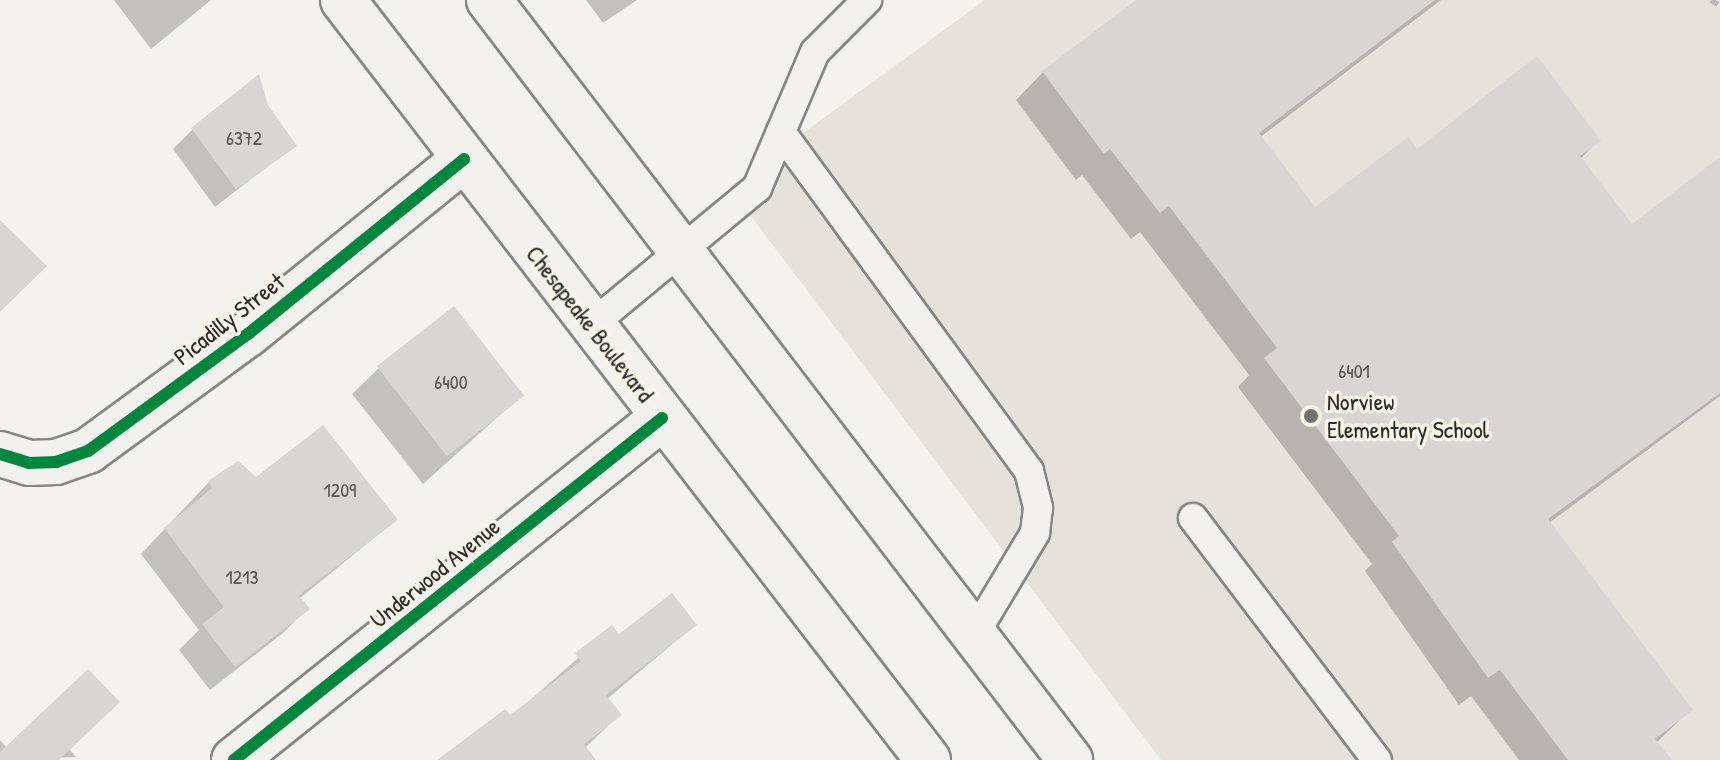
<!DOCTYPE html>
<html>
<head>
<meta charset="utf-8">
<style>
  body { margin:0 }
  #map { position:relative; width:1720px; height:760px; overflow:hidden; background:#f4f2ec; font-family:"Patrick Hand",sans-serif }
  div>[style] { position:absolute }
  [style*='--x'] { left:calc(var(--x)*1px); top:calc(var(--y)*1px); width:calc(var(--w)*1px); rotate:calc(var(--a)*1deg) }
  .built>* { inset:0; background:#e5e2db }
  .shadow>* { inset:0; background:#0003 }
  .building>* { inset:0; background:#d7d6d2; transform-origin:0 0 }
  .path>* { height:5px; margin-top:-2.5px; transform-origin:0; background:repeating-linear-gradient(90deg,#b8b7b5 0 8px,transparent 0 14px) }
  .roads { filter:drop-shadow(2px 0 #858582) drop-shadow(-2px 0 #858582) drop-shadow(0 2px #858582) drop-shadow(0 -2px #858582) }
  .service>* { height:28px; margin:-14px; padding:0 14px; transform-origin:14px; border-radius:14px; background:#f2f1ed }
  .minor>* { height:44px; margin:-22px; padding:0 22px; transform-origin:22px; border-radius:22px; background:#f2f1ed }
  .secondary>* { height:44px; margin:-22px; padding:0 22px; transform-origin:22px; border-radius:22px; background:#f2f1ed }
  .cycleway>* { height:12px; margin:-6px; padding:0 6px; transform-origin:6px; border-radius:6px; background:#00873e }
  .dots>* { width:22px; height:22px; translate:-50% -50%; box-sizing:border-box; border:4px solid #f7f3e8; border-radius:50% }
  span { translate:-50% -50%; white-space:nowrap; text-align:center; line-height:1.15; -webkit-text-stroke:7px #f7f3e8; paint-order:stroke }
  .number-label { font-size:20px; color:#565655 }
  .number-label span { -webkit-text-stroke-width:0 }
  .street-label { font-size:24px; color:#2b2b2b }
  .poi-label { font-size:24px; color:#2b2b2b }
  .left { translate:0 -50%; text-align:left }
</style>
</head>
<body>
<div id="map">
  <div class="built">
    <div style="clip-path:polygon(985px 0,1720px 0,1720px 760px,1161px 760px,729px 187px)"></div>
  </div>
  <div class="shadow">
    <div style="clip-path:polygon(114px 0,211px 0,151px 49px)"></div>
    <div style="clip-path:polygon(586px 0,637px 0,603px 23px)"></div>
    <div style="clip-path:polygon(1142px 0,1441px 0,1259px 138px,1314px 210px,1417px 152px,1598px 141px,1580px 159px,1631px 227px,1720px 159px,1720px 396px,1549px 523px,1690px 710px,1656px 743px,1654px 760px,1519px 760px,1471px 696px,1459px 705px,1365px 571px,1372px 564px,1238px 387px,1249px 375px,1140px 232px,1131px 239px,1082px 175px,1076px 180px,1016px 100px,1043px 72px)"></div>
    <div style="clip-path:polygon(266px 106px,294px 146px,215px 207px,173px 149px,193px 129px)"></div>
    <div style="clip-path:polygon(379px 368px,521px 396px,423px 484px,352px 394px)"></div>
    <div style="clip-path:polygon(256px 480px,396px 520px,299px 599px,307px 609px,283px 633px,210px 690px,179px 650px,199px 630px,141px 554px,209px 482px)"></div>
    <div style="clip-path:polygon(695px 625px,607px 699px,619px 715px,585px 748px,582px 760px,438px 760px,510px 718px,612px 628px,618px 636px)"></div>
    <div style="clip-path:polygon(0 740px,7px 748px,69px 749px,76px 757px,0 760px)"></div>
  </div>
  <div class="building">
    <div style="clip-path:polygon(1136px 0,1435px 0,1259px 133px,1315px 207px,1408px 137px,1417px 149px,1537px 56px,1601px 141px,1580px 156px,1632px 224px,1720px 157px,1720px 393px,1548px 519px,1693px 710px,1655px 739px,1672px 760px,1568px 760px,1500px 670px,1488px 678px,1392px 542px,1399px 536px,1264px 358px,1277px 348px,1169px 206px,1160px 213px,1110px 149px,1104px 154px,1042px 71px)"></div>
    <div style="clip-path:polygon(259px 74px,268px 105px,297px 146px,236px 189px,191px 128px)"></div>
    <div style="clip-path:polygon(0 220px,47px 266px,0 312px)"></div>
    <div style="left:454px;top:306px;width:114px;height:98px;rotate:52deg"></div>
    <div style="clip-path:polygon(323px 425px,398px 520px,299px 595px,310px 609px,235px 667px,202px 624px,224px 607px,164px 528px,212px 488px,208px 481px,238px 461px,256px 477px)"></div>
    <div style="clip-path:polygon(672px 593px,697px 625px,606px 695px,622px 715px,584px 744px,596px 760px,437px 760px,505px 709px,510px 715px,581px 661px,575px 653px,612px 625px,619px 634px)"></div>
    <div style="clip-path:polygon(88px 669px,120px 702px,59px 760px,0 760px,0 752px)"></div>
  </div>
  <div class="path">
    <div style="--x:1711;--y:0;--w:10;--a:29"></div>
  </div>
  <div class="roads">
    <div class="service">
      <div style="--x:781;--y:132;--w:420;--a:53.8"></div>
      <div style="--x:1029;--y:471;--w:38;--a:76"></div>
      <div style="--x:1038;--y:508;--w:25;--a:97"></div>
      <div style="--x:1035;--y:533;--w:119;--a:120.9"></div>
      <div style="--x:590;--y:326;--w:217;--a:-39.6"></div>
      <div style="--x:757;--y:188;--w:148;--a:-66.9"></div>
      <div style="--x:815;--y:52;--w:74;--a:-45"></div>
      <div style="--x:1193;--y:518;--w:304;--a:52.8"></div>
    </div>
    <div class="minor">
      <div style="--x:0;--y:454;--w:30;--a:17"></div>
      <div style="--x:29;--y:463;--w:27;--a:-2"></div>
      <div style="--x:56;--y:462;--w:34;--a:-19"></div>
      <div style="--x:88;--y:451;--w:198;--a:-36.2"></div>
      <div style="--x:248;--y:334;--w:278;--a:-39"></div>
      <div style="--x:234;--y:760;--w:548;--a:-38.63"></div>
    </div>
    <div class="secondary">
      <div style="--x:343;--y:0;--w:959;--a:52.41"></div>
      <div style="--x:489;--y:0;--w:957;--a:52.6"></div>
    </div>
  </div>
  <div class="cycleway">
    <div style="--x:0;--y:454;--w:30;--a:17"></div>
    <div style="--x:29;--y:463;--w:27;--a:-2"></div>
    <div style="--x:56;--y:462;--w:34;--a:-19"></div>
    <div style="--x:88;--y:451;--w:198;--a:-36.2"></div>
    <div style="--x:248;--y:334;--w:278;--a:-39"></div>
    <div style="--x:234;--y:760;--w:548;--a:-38.63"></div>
  </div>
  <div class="dots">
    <div style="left:1311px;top:416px;background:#71716f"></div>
  </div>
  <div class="number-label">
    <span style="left:244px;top:137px">6372</span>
    <span style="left:1354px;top:370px">6401</span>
    <span style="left:451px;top:381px">6400</span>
    <span style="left:340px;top:489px">1209</span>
    <span style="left:242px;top:576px">1213</span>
  </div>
  <div class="street-label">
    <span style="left:229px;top:319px;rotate:-38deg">Picadilly Street</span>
    <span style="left:590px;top:324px;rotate:52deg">Chesapeake Boulevard</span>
    <span style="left:435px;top:573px;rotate:-39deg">Underwood Avenue</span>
  </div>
  <div class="poi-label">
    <span class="left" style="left:1327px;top:416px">Norview<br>Elementary School</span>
  </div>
</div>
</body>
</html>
